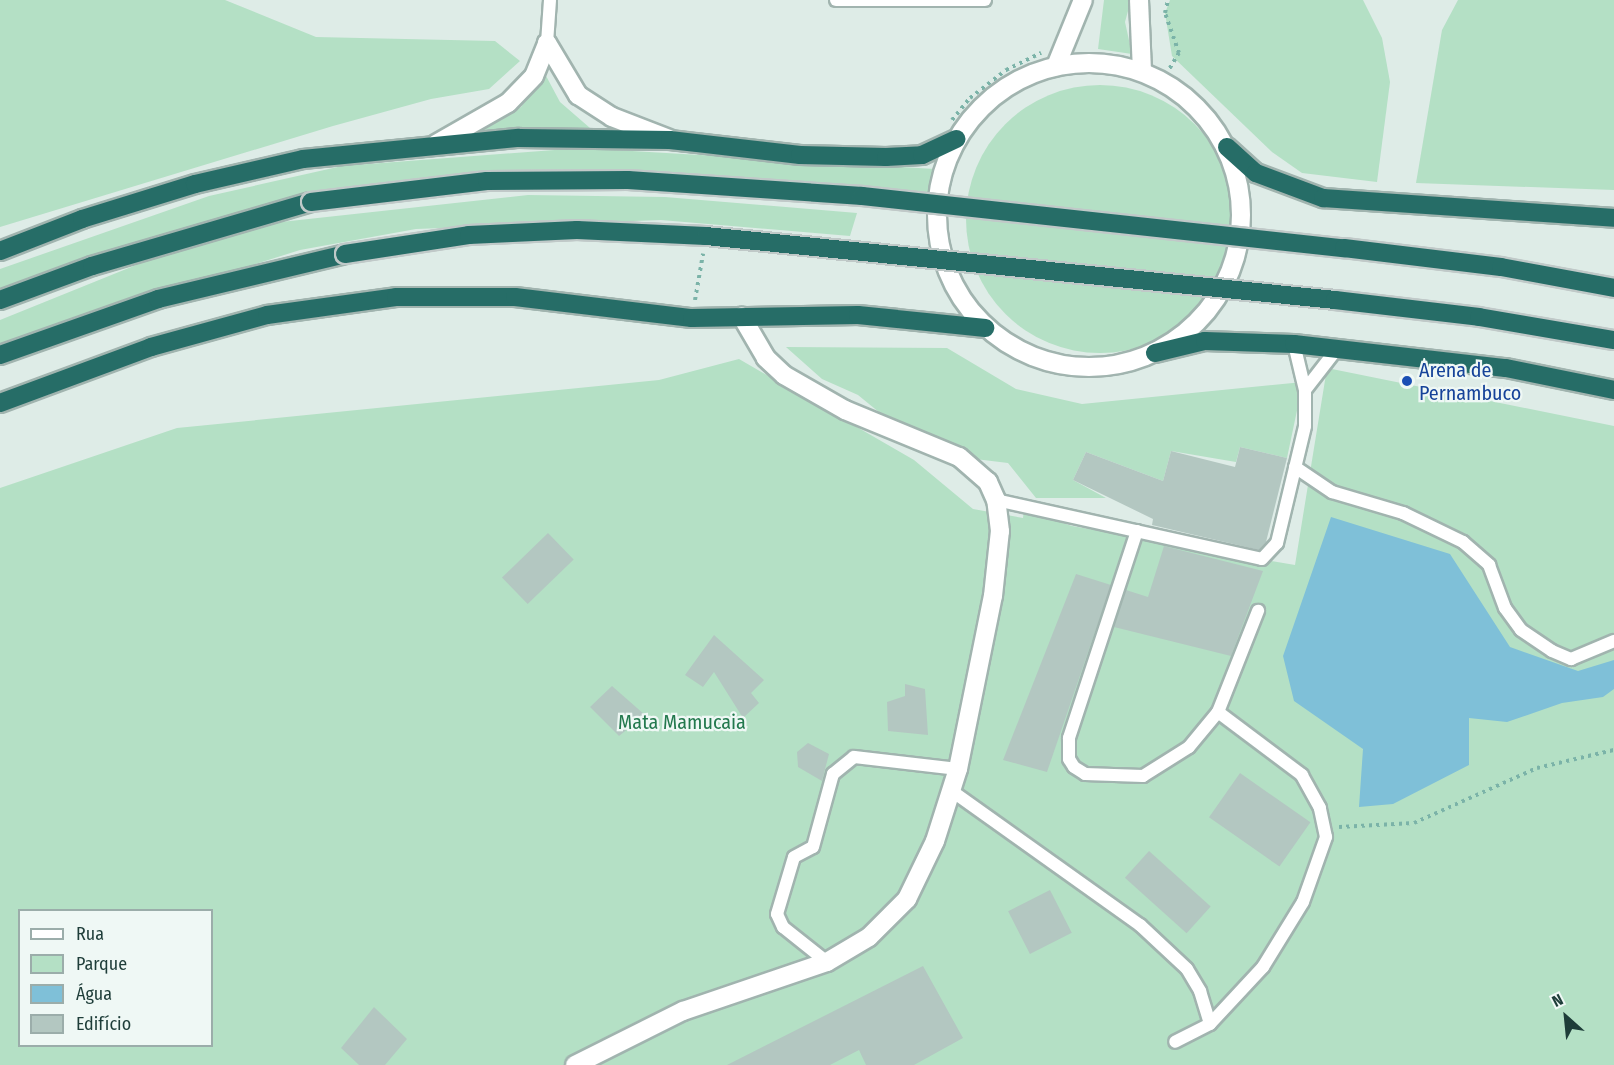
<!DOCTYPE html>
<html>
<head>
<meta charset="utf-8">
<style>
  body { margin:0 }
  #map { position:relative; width:1614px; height:1065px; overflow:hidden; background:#deece7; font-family:"Fira Sans Condensed",sans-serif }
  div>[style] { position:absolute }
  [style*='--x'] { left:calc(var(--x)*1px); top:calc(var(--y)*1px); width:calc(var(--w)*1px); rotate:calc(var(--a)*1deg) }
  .green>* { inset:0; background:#b4e0c5 }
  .round { border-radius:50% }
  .water>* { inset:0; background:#7fc0d8 }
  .building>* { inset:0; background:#b3c7c1; transform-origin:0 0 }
  .path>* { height:4px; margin-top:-2px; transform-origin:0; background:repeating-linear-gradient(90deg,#7bb3a8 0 3px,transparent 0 7.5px) }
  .roads { filter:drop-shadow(2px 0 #a1b4af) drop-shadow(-2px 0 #a1b4af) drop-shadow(0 2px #a1b4af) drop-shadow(0 -2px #a1b4af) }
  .lane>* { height:12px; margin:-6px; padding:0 6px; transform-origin:6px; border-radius:6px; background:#fff }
  .street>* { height:18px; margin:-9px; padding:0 9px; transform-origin:9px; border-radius:9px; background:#fff }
  .secondary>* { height:18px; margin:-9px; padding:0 9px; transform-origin:9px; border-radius:9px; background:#fff }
  .secondary>.ring { margin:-9px; padding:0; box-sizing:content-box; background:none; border:18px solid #fff; border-radius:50% }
  .highway>* { height:18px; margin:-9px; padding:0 9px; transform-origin:9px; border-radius:9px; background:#266d67 }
  .bridges { filter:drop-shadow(2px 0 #c0c9c8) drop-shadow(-2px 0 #c0c9c8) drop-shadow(0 2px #c0c9c8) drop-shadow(0 -2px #c0c9c8) }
  .highway-bridge>* { height:18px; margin:-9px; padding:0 9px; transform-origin:9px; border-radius:9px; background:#266d67 }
  .dots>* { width:16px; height:16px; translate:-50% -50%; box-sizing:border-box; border:3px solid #eff8f5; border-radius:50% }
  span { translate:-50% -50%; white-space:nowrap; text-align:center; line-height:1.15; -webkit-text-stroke:4.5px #eff8f5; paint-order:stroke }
  .transit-label { font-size:20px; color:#164399 }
  .left { translate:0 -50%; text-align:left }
  .park-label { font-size:20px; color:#23794e }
  .legend { position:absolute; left:18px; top:909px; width:195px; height:138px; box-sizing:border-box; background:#eff8f5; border:2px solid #9badaa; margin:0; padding:8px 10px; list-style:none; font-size:18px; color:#1e3d39 }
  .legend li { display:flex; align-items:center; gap:12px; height:30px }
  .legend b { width:30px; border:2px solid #9badaa }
  .north { position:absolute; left:1536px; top:987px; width:60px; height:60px; -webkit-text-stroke:4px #eff8f5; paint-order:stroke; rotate:333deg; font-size:16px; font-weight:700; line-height:24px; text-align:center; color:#1e3d39 }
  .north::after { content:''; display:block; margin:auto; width:21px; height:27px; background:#1e3d39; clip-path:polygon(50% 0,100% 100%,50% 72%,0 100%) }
</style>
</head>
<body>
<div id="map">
  <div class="green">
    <div style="clip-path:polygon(0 0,225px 0,316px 37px,495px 41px,520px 61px,489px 89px,431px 99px,333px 126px,0 227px)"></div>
    <div style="clip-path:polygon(1104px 0,1131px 0,1125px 22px,1132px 54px,1098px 49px)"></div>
    <div style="clip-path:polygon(1170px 0,1363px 0,1382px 38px,1390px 82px,1377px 182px,1302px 173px,1272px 152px,1172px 56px,1165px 13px)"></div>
    <div style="clip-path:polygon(1458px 0,1614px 0,1614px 190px,1416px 183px,1442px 30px)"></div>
    <div style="clip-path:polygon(545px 74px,560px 102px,590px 128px,481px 130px,521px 107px)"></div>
    <div class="round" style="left:966px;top:85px;width:268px;height:268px"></div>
    <div style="clip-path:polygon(581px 148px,935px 169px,928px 196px,527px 174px,407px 181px,297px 199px,0 295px,0 269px,209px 196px,342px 166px)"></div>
    <div style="clip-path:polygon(528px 195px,665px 197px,857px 213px,850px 236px,661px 220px,416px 229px,300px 250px,0 345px,0 320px,151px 259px,281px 222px)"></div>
    <div style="clip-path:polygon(786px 347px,947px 348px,1016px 389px,1082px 404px,1303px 382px,1287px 458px,1240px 447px,1236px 462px,1171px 451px,1163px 481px,1086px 452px,1073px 480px,1106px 498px,1036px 498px,1008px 463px,959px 457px,907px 435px,858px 395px,822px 379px)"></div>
    <div style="clip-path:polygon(evenodd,739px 359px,914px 460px,973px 509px,1023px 518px,1024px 510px,1072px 526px,1295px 565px,1327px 368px,1614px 426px,1614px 1065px,0 1065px,0 488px,177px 428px,659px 380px,739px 359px,20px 910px,212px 910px,212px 1046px,20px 1046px,20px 910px)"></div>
  </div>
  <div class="water">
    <div style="clip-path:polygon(1331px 517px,1450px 554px,1510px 647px,1578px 671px,1614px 660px,1614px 689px,1603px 697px,1562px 703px,1507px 722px,1469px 718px,1469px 765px,1393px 804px,1359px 807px,1363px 749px,1294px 701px,1283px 656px)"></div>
  </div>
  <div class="building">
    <div style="clip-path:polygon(1240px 447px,1287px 458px,1266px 542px,1259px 550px,1152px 525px,1153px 519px,1073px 480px,1086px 452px,1163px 481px,1171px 451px,1235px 467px)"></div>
    <div style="left:548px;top:533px;width:37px;height:64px;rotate:46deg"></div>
    <div style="clip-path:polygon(1164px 546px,1263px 571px,1231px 656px,1114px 627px,1126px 590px,1148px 597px)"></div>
    <div style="clip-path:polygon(1076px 574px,1111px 585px,1047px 772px,1003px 760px)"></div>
    <div style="clip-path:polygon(714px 635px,764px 680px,751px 693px,759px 703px,743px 718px,714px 672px,703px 687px,685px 675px)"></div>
    <div style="clip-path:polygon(905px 684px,925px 689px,928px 735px,888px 731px,887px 702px,905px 696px)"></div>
    <div style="clip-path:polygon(612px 686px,645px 715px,619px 736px,590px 707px)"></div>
    <div style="clip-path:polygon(808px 743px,829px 754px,822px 781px,798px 767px,797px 752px)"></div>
    <div style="left:1240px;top:773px;width:86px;height:54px;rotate:35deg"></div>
    <div style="left:1149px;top:851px;width:83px;height:36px;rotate:42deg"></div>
    <div style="left:1050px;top:890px;width:48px;height:47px;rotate:63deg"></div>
    <div style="clip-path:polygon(923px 966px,963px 1038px,914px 1065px,866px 1065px,859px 1050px,830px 1065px,727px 1065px)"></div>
    <div style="clip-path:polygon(374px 1007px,407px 1039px,385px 1065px,359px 1065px,341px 1048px)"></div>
  </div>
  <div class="path">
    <div style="--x:1162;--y:81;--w:33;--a:-59"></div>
    <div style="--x:1179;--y:53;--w:42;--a:-109.3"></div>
    <div style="--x:1165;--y:13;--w:13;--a:-77"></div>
    <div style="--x:952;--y:120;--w:28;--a:-51"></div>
    <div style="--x:970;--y:98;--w:46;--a:-37.9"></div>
    <div style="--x:1006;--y:70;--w:39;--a:-26"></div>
    <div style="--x:695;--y:300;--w:47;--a:-80.1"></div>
    <div style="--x:1339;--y:827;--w:75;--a:-3.1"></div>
    <div style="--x:1414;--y:823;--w:135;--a:-24.1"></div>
    <div style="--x:1537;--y:768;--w:79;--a:-13.2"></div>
  </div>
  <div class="roads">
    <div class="lane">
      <div style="--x:836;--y:0;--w:149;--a:0"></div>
      <div style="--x:547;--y:43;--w:43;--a:-86"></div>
      <div style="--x:1305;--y:390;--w:51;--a:-52.2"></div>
      <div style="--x:1295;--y:467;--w:45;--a:34"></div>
      <div style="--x:1332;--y:492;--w:74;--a:16.5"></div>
      <div style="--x:1403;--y:513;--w:67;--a:25.8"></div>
      <div style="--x:1463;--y:542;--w:35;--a:41"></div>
      <div style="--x:1489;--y:565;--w:46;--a:69.6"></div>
      <div style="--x:1505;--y:608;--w:27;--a:54"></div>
      <div style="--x:1521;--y:630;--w:37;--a:34"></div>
      <div style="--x:1552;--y:651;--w:21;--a:23"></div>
      <div style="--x:1571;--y:659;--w:47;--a:-22.7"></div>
      <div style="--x:996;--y:500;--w:272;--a:12.5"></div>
      <div style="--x:1262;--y:559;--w:22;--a:-47"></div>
      <div style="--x:1277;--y:543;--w:120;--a:-76.5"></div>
      <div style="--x:1305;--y:426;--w:36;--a:-90"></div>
      <div style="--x:1305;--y:390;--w:47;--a:-103.4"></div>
      <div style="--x:1137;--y:531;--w:218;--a:108.2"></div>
      <div style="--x:1069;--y:738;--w:21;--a:90"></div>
      <div style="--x:1069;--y:759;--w:9;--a:58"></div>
      <div style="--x:1074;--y:767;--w:13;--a:32"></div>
      <div style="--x:1085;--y:774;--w:58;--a:2"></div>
      <div style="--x:1143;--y:776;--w:54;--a:-32.2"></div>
      <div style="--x:1189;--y:747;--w:45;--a:-50.4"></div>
      <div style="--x:1218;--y:712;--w:109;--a:-68.4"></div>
      <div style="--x:952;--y:791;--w:231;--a:35.5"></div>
      <div style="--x:1140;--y:925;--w:64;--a:43.1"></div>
      <div style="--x:1187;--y:969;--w:26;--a:59"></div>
      <div style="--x:1200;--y:991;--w:34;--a:73"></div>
      <div style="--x:1210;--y:1024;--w:39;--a:153"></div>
      <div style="--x:827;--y:962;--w:56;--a:-141.5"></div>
      <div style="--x:783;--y:927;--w:14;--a:-115"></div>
      <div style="--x:777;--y:914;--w:59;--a:-73.4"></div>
      <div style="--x:794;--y:857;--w:21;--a:-28"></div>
      <div style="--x:813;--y:847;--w:76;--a:-74.7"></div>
      <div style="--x:833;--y:774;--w:27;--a:-39"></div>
      <div style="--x:854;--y:757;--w:105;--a:6.6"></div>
      <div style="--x:1210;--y:1024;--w:78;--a:-47.1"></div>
      <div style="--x:1263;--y:967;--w:76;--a:-58.4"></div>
      <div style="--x:1303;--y:902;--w:69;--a:-70.5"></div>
      <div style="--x:1326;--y:837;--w:30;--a:-102"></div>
      <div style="--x:1320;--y:808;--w:38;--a:-119"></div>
      <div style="--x:1302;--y:775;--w:105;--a:-143.1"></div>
    </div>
    <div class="street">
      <div style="--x:547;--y:43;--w:61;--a:59.2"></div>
      <div style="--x:578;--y:95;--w:40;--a:32.9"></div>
      <div style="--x:612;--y:117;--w:61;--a:21.1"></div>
      <div style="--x:436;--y:144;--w:83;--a:-29.7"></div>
      <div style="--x:508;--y:103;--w:37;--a:-46"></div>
      <div style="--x:534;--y:76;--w:35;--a:-68"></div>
      <div style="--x:575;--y:1065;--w:121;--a:-26.6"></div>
      <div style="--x:683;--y:1011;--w:152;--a:-18.8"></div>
      <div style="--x:827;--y:962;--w:49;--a:-30.8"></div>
      <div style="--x:869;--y:937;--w:54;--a:-45"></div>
      <div style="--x:907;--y:899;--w:64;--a:-64.2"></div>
      <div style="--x:935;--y:841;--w:76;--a:-72.3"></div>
      <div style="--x:958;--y:769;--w:177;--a:-78.6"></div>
      <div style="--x:993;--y:596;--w:65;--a:-83.9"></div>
      <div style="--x:1000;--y:531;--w:31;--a:-97"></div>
      <div style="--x:996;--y:500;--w:20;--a:-114"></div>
      <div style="--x:988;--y:482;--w:38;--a:-139"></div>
      <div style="--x:959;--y:457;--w:123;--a:-157.6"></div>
      <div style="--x:845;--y:410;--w:70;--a:-150.2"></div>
      <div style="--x:784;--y:375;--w:25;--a:-137"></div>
      <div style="--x:766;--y:358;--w:48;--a:-120.3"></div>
    </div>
    <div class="secondary">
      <div style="--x:1139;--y:0;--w:71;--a:87.6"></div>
      <div class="ring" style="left:937px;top:63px;width:286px;height:286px"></div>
      <div style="--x:1056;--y:66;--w:71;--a:-67.8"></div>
    </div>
    <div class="highway">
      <div style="--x:1227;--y:147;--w:39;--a:42"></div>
      <div style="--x:1256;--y:173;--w:72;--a:20.5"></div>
      <div style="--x:1323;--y:198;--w:292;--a:3.9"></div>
      <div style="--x:0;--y:251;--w:88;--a:-21.3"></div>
      <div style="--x:82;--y:219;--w:118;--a:-17.2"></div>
      <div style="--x:195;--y:184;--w:111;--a:-13"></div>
      <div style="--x:303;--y:159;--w:217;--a:-5.6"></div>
      <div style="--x:519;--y:138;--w:151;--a:0.8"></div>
      <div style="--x:670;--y:140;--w:131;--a:6.6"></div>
      <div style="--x:800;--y:155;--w:86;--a:1.3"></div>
      <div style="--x:886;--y:157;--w:36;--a:-3"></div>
      <div style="--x:922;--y:155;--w:38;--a:-25"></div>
      <div style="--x:0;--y:300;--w:98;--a:-20.3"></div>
      <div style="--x:92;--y:266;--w:228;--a:-16.3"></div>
      <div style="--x:1155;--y:353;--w:51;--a:-13.5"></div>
      <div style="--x:1205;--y:341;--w:89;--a:1.9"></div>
      <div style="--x:1294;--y:344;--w:213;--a:6.5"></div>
      <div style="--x:1506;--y:368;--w:110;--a:11.5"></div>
      <div style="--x:0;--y:355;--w:168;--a:-19.5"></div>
      <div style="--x:158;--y:299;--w:192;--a:-13.5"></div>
      <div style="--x:0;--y:403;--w:161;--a:-20.3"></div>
      <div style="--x:151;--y:347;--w:120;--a:-15.4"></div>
      <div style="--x:267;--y:315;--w:130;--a:-7.9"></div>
      <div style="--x:396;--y:297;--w:119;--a:0"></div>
      <div style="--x:515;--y:297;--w:178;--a:6.8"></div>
      <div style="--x:692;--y:318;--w:166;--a:-1"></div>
      <div style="--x:858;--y:315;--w:128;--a:5.8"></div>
    </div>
  </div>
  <div class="bridges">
    <div class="highway-bridge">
      <div style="--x:311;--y:202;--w:177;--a:-6.8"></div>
      <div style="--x:487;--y:181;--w:141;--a:-0.4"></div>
      <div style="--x:628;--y:180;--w:235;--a:3.9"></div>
      <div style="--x:862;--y:196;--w:485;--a:6.2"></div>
      <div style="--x:1344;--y:248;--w:158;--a:6.9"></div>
      <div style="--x:1501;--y:267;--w:115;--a:10.5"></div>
      <div style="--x:345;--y:254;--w:125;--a:-8.7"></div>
      <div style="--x:469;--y:235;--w:108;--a:-2.7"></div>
      <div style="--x:577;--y:230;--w:129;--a:2.7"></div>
      <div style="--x:706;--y:236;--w:632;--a:5.81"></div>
      <div style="--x:1335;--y:300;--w:145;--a:6.7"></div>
      <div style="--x:1479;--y:317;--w:137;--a:9.7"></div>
    </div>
  </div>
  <div class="dots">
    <div style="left:1407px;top:381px;background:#1a4fb4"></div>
  </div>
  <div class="transit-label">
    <span class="left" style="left:1419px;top:382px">Arena de<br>Pernambuco</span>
  </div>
  <div class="park-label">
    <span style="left:682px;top:722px">Mata Mamucaia</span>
  </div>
  <ul class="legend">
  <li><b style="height:8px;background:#fff"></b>Rua</li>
  <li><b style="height:16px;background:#b4e0c5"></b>Parque</li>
  <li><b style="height:16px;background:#7fc0d8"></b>Água</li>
  <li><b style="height:16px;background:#b3c7c1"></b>Edifício</li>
  </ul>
  <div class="north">N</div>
</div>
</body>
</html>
